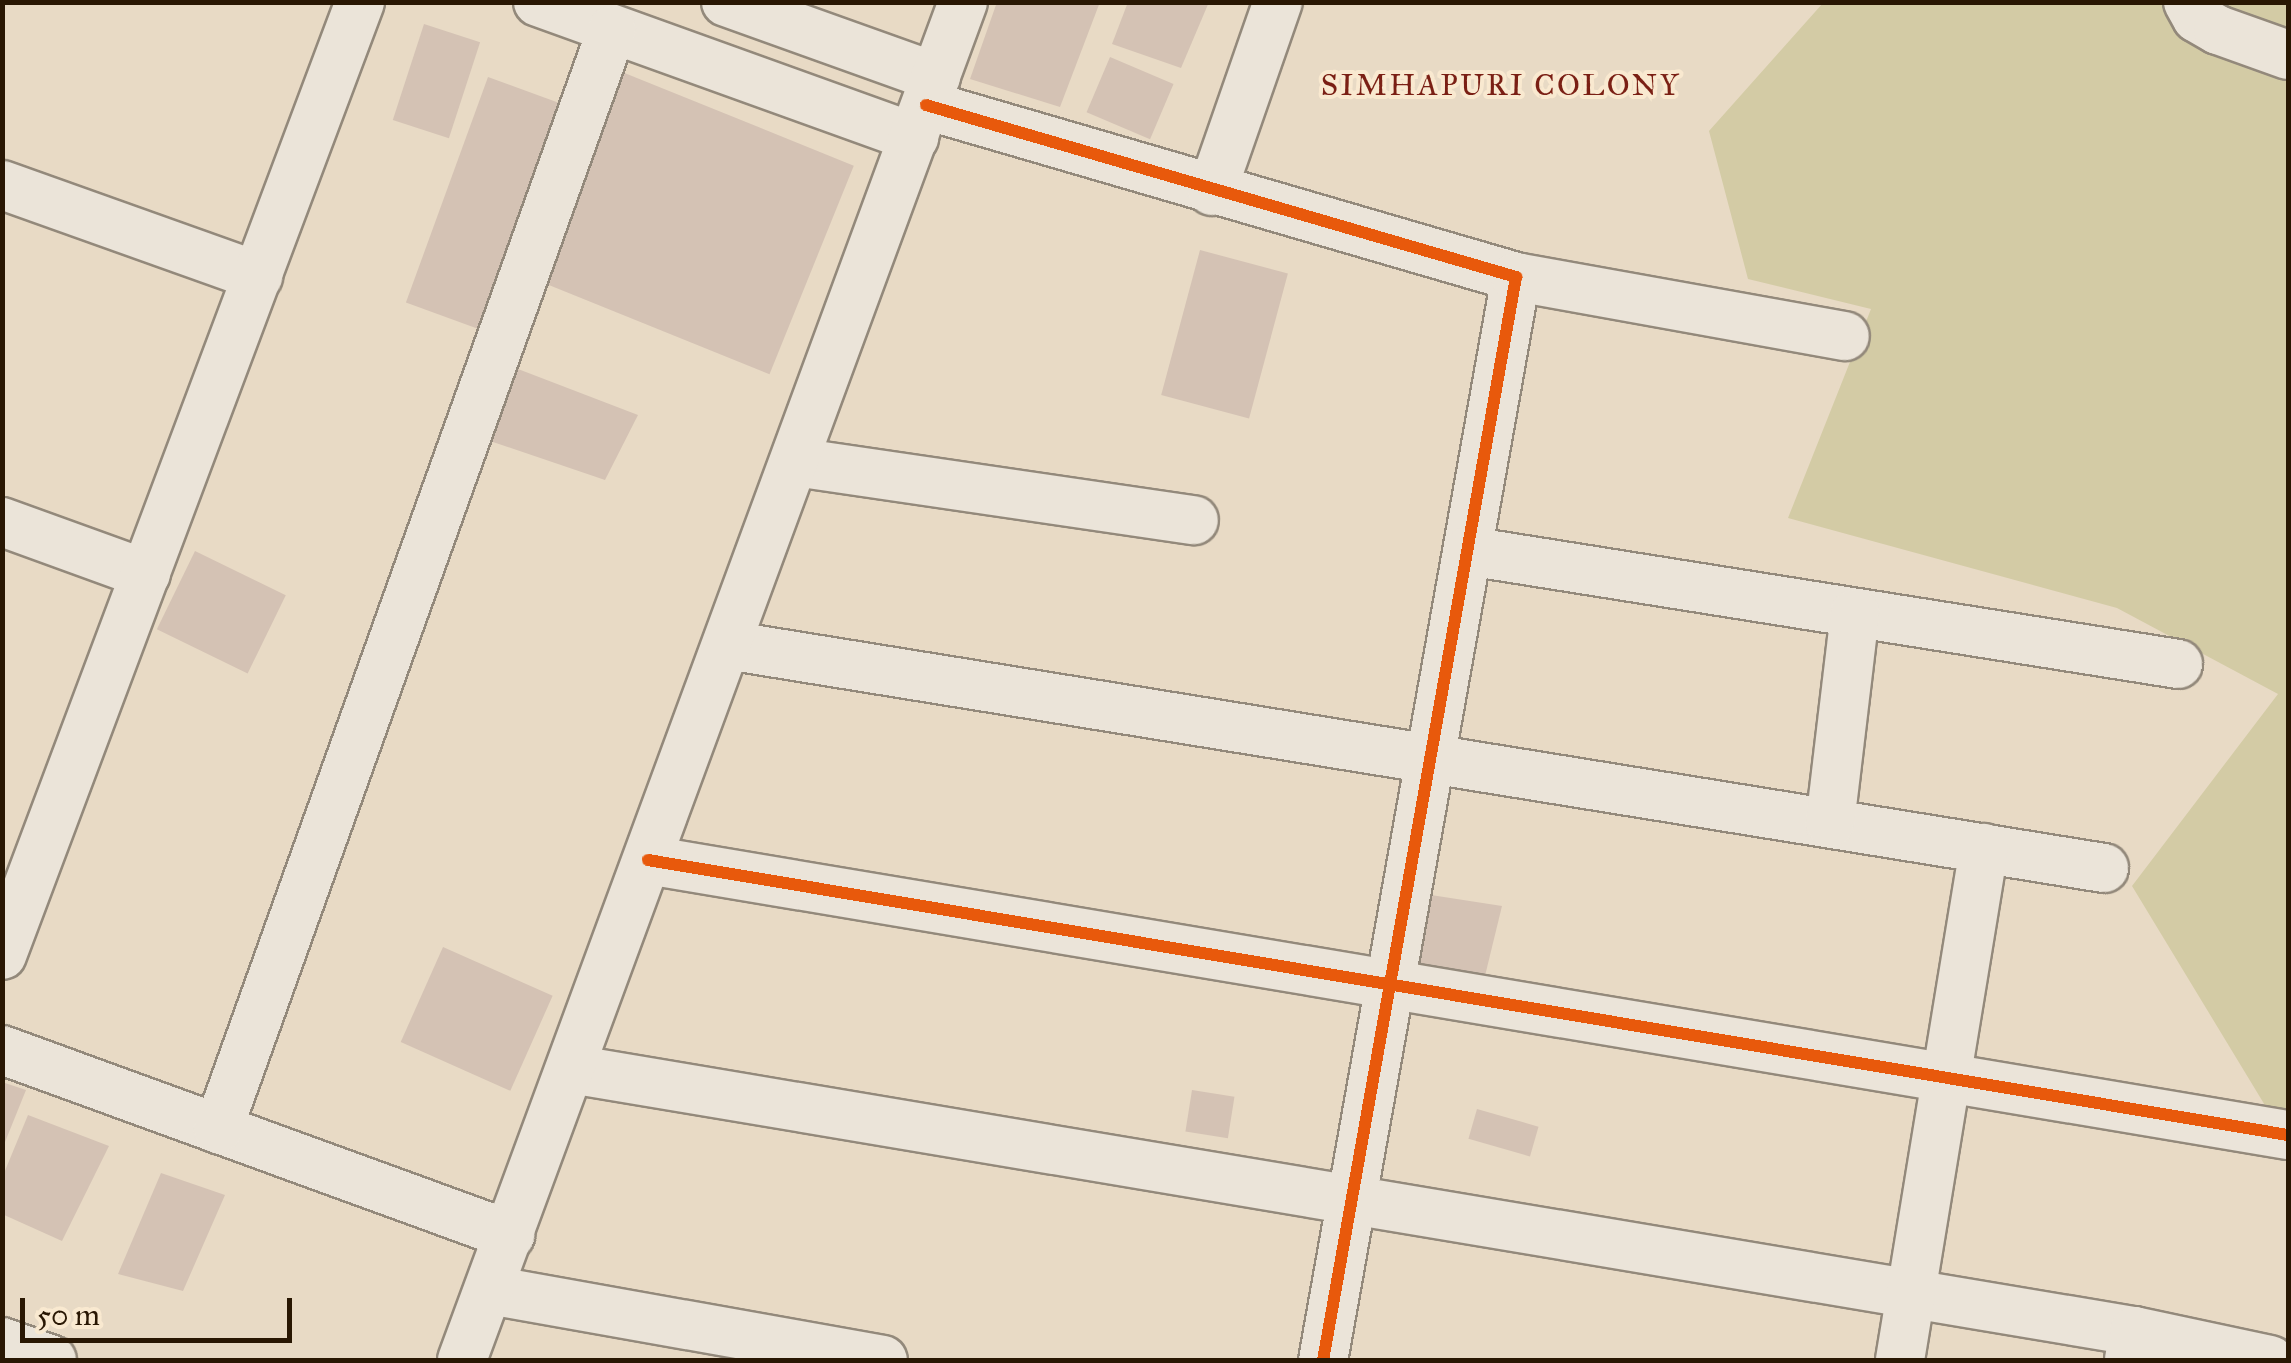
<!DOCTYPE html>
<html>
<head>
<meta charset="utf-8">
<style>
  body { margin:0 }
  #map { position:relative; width:2291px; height:1363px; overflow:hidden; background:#e8dac5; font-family:"IM FELL Great Primer",serif }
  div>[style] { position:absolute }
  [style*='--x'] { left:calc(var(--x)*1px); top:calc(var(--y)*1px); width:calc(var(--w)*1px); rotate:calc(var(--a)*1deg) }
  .green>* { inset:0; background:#d3cba5 }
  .building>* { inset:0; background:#d4c2b4; transform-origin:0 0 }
  .roads { filter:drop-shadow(2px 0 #93897b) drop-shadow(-2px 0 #93897b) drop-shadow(0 2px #93897b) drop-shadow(0 -2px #93897b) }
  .minor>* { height:48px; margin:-24px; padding:0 24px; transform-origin:24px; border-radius:24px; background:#ebe4d9 }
  .cycleway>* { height:12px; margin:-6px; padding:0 6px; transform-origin:6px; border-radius:6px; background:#e8590c }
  span { translate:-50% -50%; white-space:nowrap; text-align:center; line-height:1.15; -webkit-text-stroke:8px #f9e9d0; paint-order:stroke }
  .neighbourhood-label { font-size:30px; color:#7a1f14; letter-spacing:2.5px }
  .frame { position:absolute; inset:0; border:5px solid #291703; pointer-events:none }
  .scale { position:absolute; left:20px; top:1298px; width:272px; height:45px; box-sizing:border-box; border:5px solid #291703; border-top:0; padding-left:12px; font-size:30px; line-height:35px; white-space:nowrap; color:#291703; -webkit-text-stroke:8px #f9e9d0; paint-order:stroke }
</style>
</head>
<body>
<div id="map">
  <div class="green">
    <div style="clip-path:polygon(1823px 3px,2288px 3px,2288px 1110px,2266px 1107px,2132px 886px,2278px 694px,2117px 608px,1788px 518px,1871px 309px,1748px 279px,1709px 131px)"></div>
  </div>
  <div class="building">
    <div style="clip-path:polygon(997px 2px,1100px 2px,1060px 107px,970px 79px)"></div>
    <div style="clip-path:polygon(1128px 2px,1209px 2px,1181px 68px,1112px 44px)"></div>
    <div style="left:424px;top:24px;width:59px;height:101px;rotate:18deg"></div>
    <div style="left:1110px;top:57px;width:69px;height:60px;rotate:23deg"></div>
    <div style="left:622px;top:72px;width:250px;height:225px;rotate:22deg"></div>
    <div style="left:488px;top:77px;width:78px;height:240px;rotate:20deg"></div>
    <div style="left:1200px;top:250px;width:91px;height:150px;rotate:15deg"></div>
    <div style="clip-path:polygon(518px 369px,638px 415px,605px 480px,487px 440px)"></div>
    <div style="left:195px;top:551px;width:101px;height:87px;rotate:26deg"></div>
    <div style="clip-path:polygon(1418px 893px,1502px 906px,1484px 980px,1401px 971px)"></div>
    <div style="left:443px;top:947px;width:120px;height:104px;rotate:24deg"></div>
    <div style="clip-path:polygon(2px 1082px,26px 1090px,3px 1147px,2px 1147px)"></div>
    <div style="left:1192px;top:1090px;width:43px;height:42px;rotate:9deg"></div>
    <div style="left:1477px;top:1109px;width:64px;height:31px;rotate:16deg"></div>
    <div style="clip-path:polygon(28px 1115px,109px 1146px,62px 1241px,2px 1214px,2px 1178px)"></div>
    <div style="clip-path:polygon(161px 1173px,225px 1195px,183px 1291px,118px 1274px)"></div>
  </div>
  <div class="roads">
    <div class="minor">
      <div style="--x:538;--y:2;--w:400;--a:19.8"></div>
      <div style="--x:726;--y:2;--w:223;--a:19.7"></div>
      <div style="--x:2188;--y:2;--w:18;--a:61"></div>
      <div style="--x:2197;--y:18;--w:24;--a:30"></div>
      <div style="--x:2218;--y:30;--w:74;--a:19.7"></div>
      <div style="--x:926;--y:105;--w:615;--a:16.25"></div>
      <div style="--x:1516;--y:277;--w:1100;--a:100.1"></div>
      <div style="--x:2;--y:185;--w:272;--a:19.6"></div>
      <div style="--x:1212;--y:191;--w:200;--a:-70.8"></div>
      <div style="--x:1516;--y:277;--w:334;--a:10.2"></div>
      <div style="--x:795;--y:462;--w:403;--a:8.3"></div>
      <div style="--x:2;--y:522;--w:153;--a:19.9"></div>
      <div style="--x:1468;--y:551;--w:719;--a:9.04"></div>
      <div style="--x:727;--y:645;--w:1395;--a:9.2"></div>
      <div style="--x:1830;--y:823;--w:211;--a:-83.2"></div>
      <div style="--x:648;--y:860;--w:1663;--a:9.52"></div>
      <div style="--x:2;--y:955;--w:1018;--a:-69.41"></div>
      <div style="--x:2;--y:1050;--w:541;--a:20.01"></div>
      <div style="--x:571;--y:1069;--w:1585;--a:9.52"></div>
      <div style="--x:2134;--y:1331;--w:29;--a:100"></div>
      <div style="--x:218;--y:1129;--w:1167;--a:-70.28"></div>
      <div style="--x:490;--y:1290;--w:399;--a:10.1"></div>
      <div style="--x:2134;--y:1331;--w:139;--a:12"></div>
      <div style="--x:2;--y:1342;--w:53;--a:19.8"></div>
      <div style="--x:462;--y:1360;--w:1447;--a:-69.75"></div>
      <div style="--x:1900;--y:1360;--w:519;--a:-80.68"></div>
    </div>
  </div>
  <div class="cycleway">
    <div style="--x:926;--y:105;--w:615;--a:16.25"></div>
    <div style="--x:1516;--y:277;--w:1100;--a:100.1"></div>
    <div style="--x:648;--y:860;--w:1663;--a:9.52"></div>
  </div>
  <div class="neighbourhood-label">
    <span style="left:1501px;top:85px">SIMHAPURI COLONY</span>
  </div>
  <div class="frame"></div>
  <div class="scale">50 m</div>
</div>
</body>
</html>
